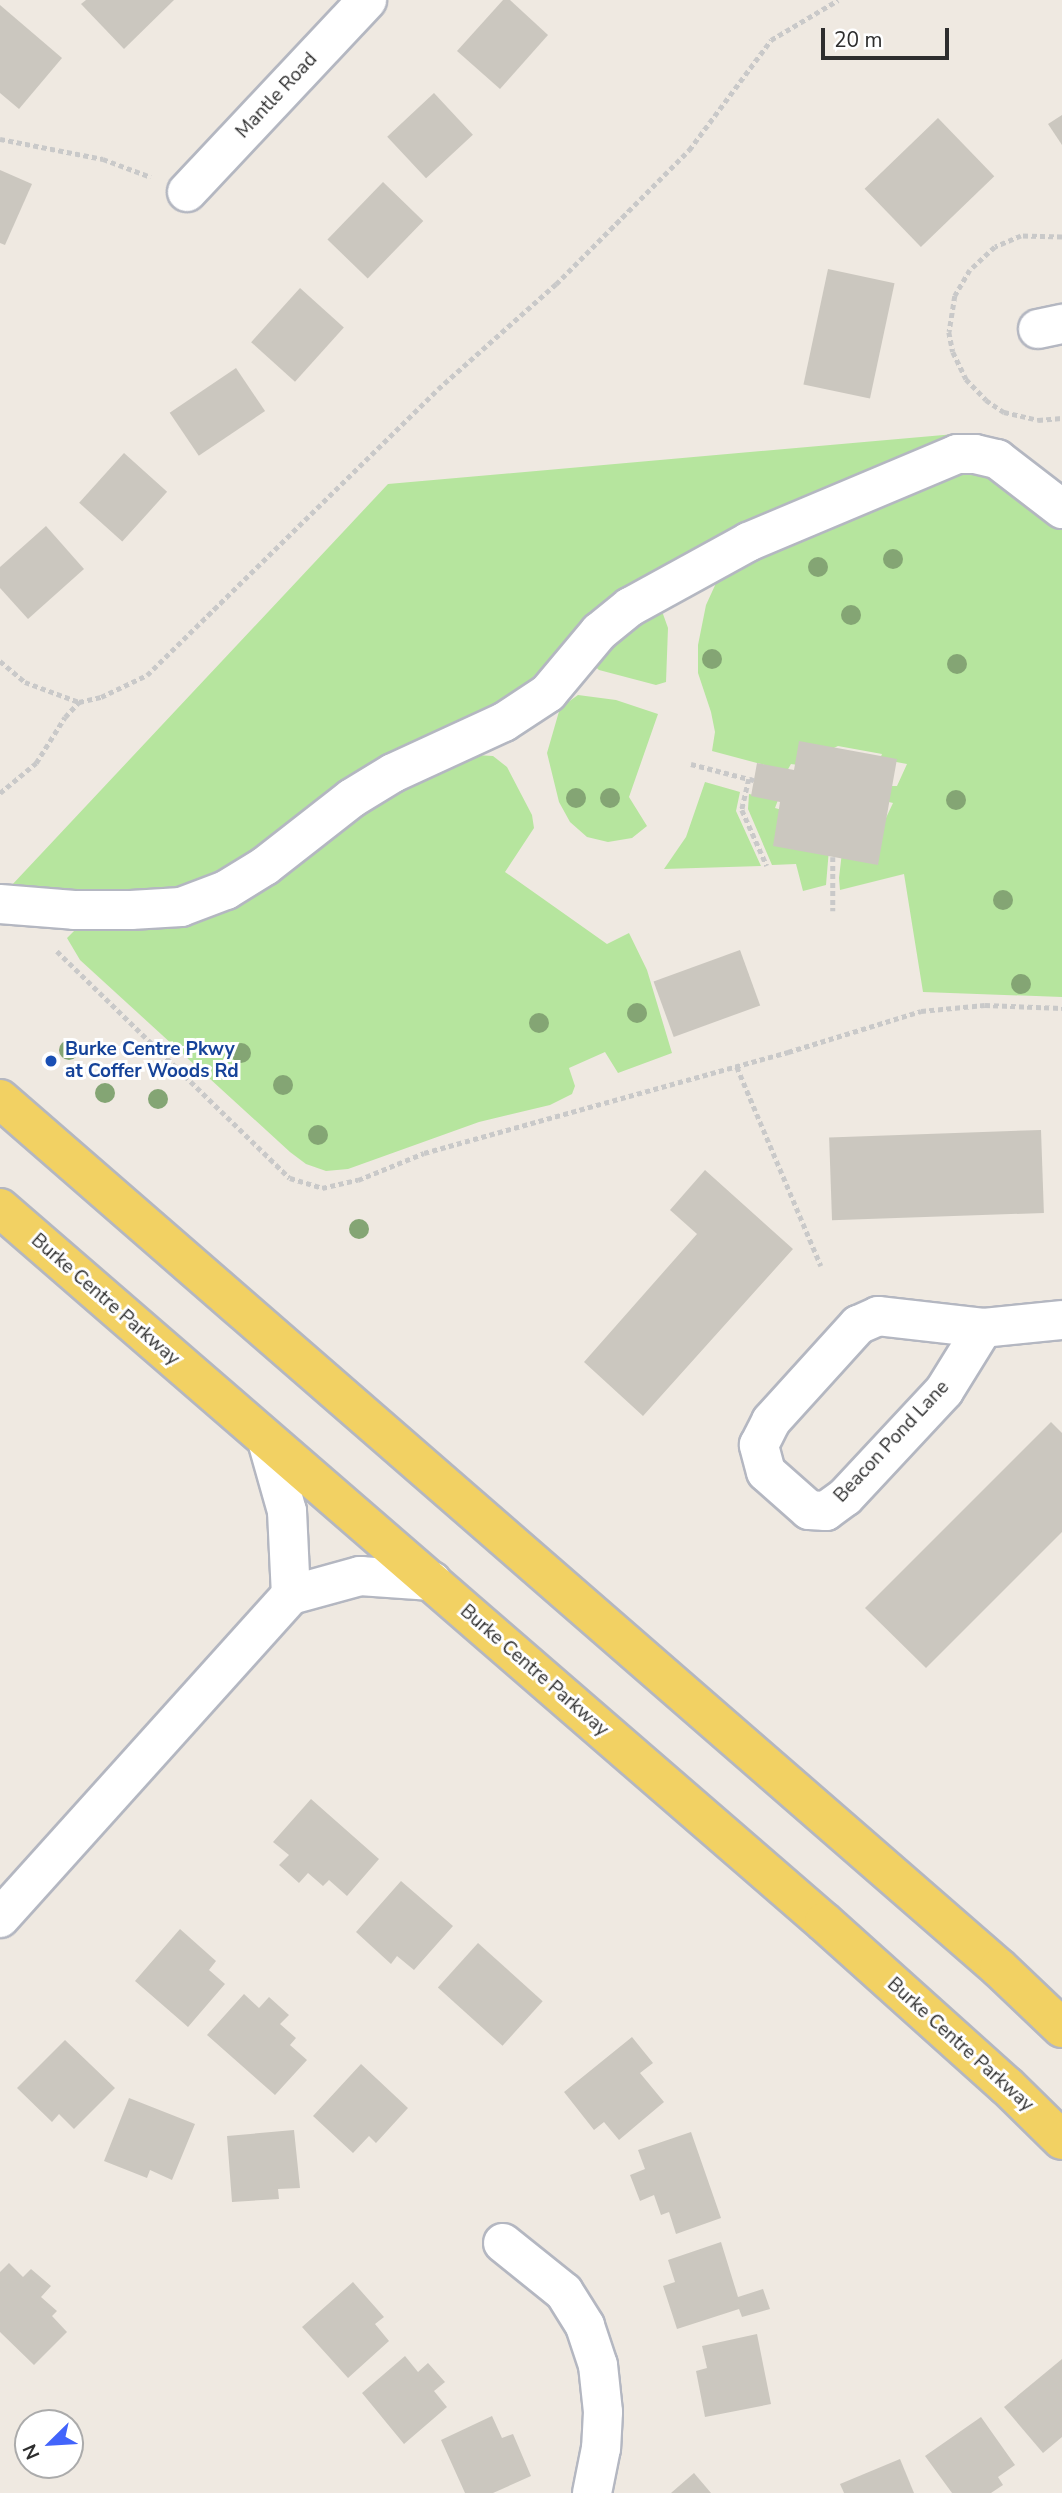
<!DOCTYPE html>
<html>
<head>
<meta charset="utf-8">
<style>
  body { margin:0 }
  #map { position:relative; width:1062px; height:2493px; overflow:hidden; background:#efe9e1; font-family:"Nunito Sans",sans-serif }
  div>[style] { position:absolute }
  [style*='--x'] { left:calc(var(--x)*1px); top:calc(var(--y)*1px); width:calc(var(--w)*1px); rotate:calc(var(--a)*1deg) }
  .green>* { inset:0; background:#b6e59e }
  .building>* { inset:0; background:#cbc7bf; transform-origin:0 0 }
  .path>* { height:4.5px; margin-top:-2.25px; transform-origin:0; background:repeating-linear-gradient(90deg,#c9c9c9 0 5px,transparent 0 8.5px) }
  .roads { filter:drop-shadow(2px 0 #b4b7c1) drop-shadow(-2px 0 #b4b7c1) drop-shadow(0 2px #b4b7c1) drop-shadow(0 -2px #b4b7c1) }
  .minor>* { height:38px; margin:-19px; padding:0 19px; transform-origin:19px; border-radius:19px; background:#fff }
  .major>* { height:38px; margin:-19px; padding:0 19px; transform-origin:19px; border-radius:19px; background:#f2d163 }
  .trees>* { width:20px; height:20px; margin:-10px; border-radius:50%; background:#84a574 }
  .dots>* { width:19px; height:19px; translate:-50% -50%; box-sizing:border-box; border:4px solid #fff; border-radius:50% }
  span { translate:-50% -50%; white-space:nowrap; text-align:center; line-height:1.15; -webkit-text-stroke:6px #fff; paint-order:stroke }
  .street-label { font-size:19px; color:#2e2e2e }
  .transit-label { font-size:19px; color:#164399; font-weight:700 }
  .left { translate:0 -50%; text-align:left }
  .north { position:absolute; left:14px; top:2409px; width:70px; height:70px; box-sizing:border-box; background:#fff; border:2px solid #ababab; border-radius:50%; rotate:246deg; font-size:19px; font-weight:700; line-height:28px; text-align:center; color:#2e2e2e }
  .north::after { content:''; display:block; margin:auto; width:24px; height:32px; background:#4264fb; clip-path:polygon(50% 0,100% 100%,50% 72%,0 100%) }
  .scale { position:absolute; left:821px; top:28px; width:128px; height:32px; box-sizing:border-box; border:4px solid #2e2e2e; border-top:0; padding-left:9px; font-size:21px; line-height:24px; white-space:nowrap; color:#2e2e2e; -webkit-text-stroke:5px #fff; paint-order:stroke }
</style>
</head>
<body>
<div id="map">
  <div class="green">
    <div style="clip-path:polygon(955px 434px,933px 450px,581px 628px,519px 691px,367px 766px,271px 839px,240px 859px,189px 884px,155px 890px,87px 892px,11px 886px,388px 484px)"></div>
    <div style="clip-path:polygon(976px 471px,999px 478px,1062px 524px,1062px 997px,923px 992px,904px 874px,840px 890px,839px 878px,842px 852px,885px 820px,893px 803px,885px 801px,892px 786px,897px 786px,907px 764px,880px 759px,882px 754px,838px 746px,798px 765px,791px 764px,787px 771px,712px 751px,715px 732px,711px 712px,698px 673px,698px 645px,706px 605px,717px 581px,736px 563px,935px 475px)"></div>
    <div style="clip-path:polygon(656px 609px,663px 614px,668px 628px,666px 682px,656px 685px,599px 670px,591px 663px)"></div>
    <div style="clip-path:polygon(578px 695px,616px 700px,658px 714px,629px 797px,647px 826px,632px 838px,608px 842px,587px 837px,570px 822px,559px 802px,547px 753px,560px 708px)"></div>
    <div style="clip-path:polygon(476px 755px,493px 756px,507px 767px,532px 815px,534px 828px,505px 872px,607px 944px,629px 933px,647px 970px,672px 1053px,618px 1073px,605px 1052px,569px 1068px,575px 1086px,572px 1094px,550px 1105px,479px 1122px,348px 1169px,326px 1171px,306px 1164px,290px 1152px,80px 960px,67px 938px,78px 927px,221px 913px,273px 884px,363px 813px,393px 795px)"></div>
    <div style="clip-path:polygon(705px 782px,740px 792px,736px 811px,761px 866px,664px 869px,686px 837px)"></div>
    <div style="clip-path:polygon(749px 794px,778px 800px,775px 808px,786px 811px,829px 849px,826px 885px,803px 891px,796px 864px,772px 865px,748px 809px)"></div>
  </div>
  <div class="building">
    <div style="clip-path:polygon(86px 0,174px 0,124px 49px,81px 4px)"></div>
    <div style="clip-path:polygon(503px 0,510px 0,548px 35px,500px 89px,457px 51px)"></div>
    <div style="clip-path:polygon(0 5px,62px 58px,19px 109px,0 93px)"></div>
    <div style="left:434px;top:93px;width:57px;height:64px;rotate:47deg"></div>
    <div style="clip-path:polygon(1062px 115px,1062px 145px,1048px 124px)"></div>
    <div style="left:938px;top:118px;width:81px;height:102px;rotate:46deg"></div>
    <div style="clip-path:polygon(0 170px,32px 184px,5px 245px,0 243px)"></div>
    <div style="left:383px;top:182px;width:56px;height:80px;rotate:44deg"></div>
    <div style="left:828px;top:269px;width:68px;height:118px;rotate:12deg"></div>
    <div style="left:300px;top:288px;width:59px;height:73px;rotate:42deg"></div>
    <div style="left:236px;top:368px;width:52px;height:80px;rotate:56deg"></div>
    <div style="left:124px;top:453px;width:58px;height:67px;rotate:42deg"></div>
    <div style="clip-path:polygon(46px 526px,84px 569px,28px 619px,0 588px,0 567px)"></div>
    <div style="clip-path:polygon(799px 741px,897px 759px,878px 865px,773px 846px,780px 802px,751px 796px,757px 763px,794px 770px)"></div>
    <div style="left:740px;top:950px;width:59px;height:92px;rotate:70deg"></div>
    <div style="left:1041px;top:1130px;width:83px;height:212px;rotate:88deg"></div>
    <div style="clip-path:polygon(705px 1170px,793px 1249px,643px 1416px,584px 1362px,697px 1234px,670px 1210px)"></div>
    <div style="clip-path:polygon(1051px 1422px,1062px 1433px,1062px 1532px,926px 1668px,865px 1608px)"></div>
    <div style="clip-path:polygon(311px 1799px,379px 1859px,347px 1896px,329px 1880px,323px 1886px,308px 1873px,299px 1883px,279px 1865px,289px 1855px,273px 1842px)"></div>
    <div style="clip-path:polygon(401px 1881px,453px 1926px,414px 1970px,397px 1956px,391px 1964px,356px 1932px)"></div>
    <div style="clip-path:polygon(180px 1929px,216px 1961px,209px 1970px,225px 1984px,188px 2027px,135px 1981px)"></div>
    <div style="left:478px;top:1943px;width:87px;height:60px;rotate:42deg"></div>
    <div style="clip-path:polygon(244px 1994px,259px 2008px,269px 1997px,289px 2015px,280px 2024px,296px 2038px,290px 2045px,307px 2060px,275px 2095px,207px 2035px)"></div>
    <div style="clip-path:polygon(632px 2037px,653px 2063px,640px 2073px,664px 2102px,619px 2140px,604px 2122px,594px 2130px,564px 2092px)"></div>
    <div style="clip-path:polygon(65px 2040px,115px 2088px,74px 2129px,59px 2114px,52px 2122px,17px 2088px)"></div>
    <div style="clip-path:polygon(361px 2064px,408px 2108px,376px 2143px,369px 2136px,353px 2153px,313px 2116px)"></div>
    <div style="clip-path:polygon(129px 2098px,195px 2124px,172px 2180px,150px 2170px,147px 2178px,104px 2161px)"></div>
    <div style="clip-path:polygon(294px 2130px,300px 2188px,278px 2189px,279px 2199px,232px 2202px,227px 2136px)"></div>
    <div style="clip-path:polygon(691px 2132px,721px 2218px,676px 2234px,669px 2212px,661px 2215px,654px 2195px,640px 2201px,630px 2175px,645px 2169px,638px 2150px)"></div>
    <div style="clip-path:polygon(721px 2242px,738px 2297px,763px 2289px,770px 2309px,742px 2317px,739px 2309px,677px 2329px,663px 2286px,675px 2282px,668px 2260px)"></div>
    <div style="clip-path:polygon(9px 2263px,23px 2277px,31px 2269px,51px 2286px,41px 2297px,57px 2311px,52px 2316px,67px 2332px,34px 2365px,0 2332px,0 2272px)"></div>
    <div style="clip-path:polygon(353px 2282px,384px 2317px,375px 2324px,389px 2341px,348px 2378px,302px 2327px)"></div>
    <div style="clip-path:polygon(757px 2334px,771px 2404px,705px 2417px,696px 2371px,707px 2368px,702px 2346px)"></div>
    <div style="clip-path:polygon(405px 2356px,418px 2372px,428px 2363px,445px 2382px,434px 2391px,447px 2407px,404px 2444px,362px 2393px)"></div>
    <div style="clip-path:polygon(1062px 2359px,1062px 2437px,1043px 2453px,1004px 2407px)"></div>
    <div style="clip-path:polygon(492px 2416px,502px 2438px,513px 2434px,531px 2476px,493px 2493px,465px 2493px,441px 2440px)"></div>
    <div style="clip-path:polygon(981px 2417px,1015px 2465px,998px 2477px,1003px 2485px,991px 2493px,952px 2493px,925px 2456px)"></div>
    <div style="clip-path:polygon(900px 2459px,914px 2493px,844px 2493px,840px 2484px)"></div>
    <div style="clip-path:polygon(694px 2473px,711px 2493px,671px 2493px)"></div>
  </div>
  <div class="path">
    <div style="--x:0;--y:139;--w:105;--a:11"></div>
    <div style="--x:103;--y:159;--w:51;--a:20.6"></div>
    <div style="--x:1062;--y:237;--w:41;--a:-178.6"></div>
    <div style="--x:1021;--y:236;--w:28;--a:157"></div>
    <div style="--x:995;--y:247;--w:34;--a:137"></div>
    <div style="--x:970;--y:270;--w:30;--a:120"></div>
    <div style="--x:955;--y:296;--w:36;--a:99"></div>
    <div style="--x:949;--y:332;--w:20;--a:79"></div>
    <div style="--x:953;--y:352;--w:30;--a:64"></div>
    <div style="--x:966;--y:379;--w:29;--a:46"></div>
    <div style="--x:986;--y:400;--w:22;--a:34"></div>
    <div style="--x:1004;--y:412;--w:35;--a:13"></div>
    <div style="--x:1038;--y:420;--w:24;--a:-5"></div>
    <div style="--x:0;--y:661;--w:33;--a:40"></div>
    <div style="--x:25;--y:682;--w:58;--a:20.3"></div>
    <div style="--x:79;--y:702;--w:23;--a:-13"></div>
    <div style="--x:101;--y:697;--w:51;--a:-25.6"></div>
    <div style="--x:147;--y:675;--w:408;--a:-44.5"></div>
    <div style="--x:438;--y:389;--w:158;--a:-41.7"></div>
    <div style="--x:556;--y:284;--w:189;--a:-45.2"></div>
    <div style="--x:689;--y:150;--w:137;--a:-53.3"></div>
    <div style="--x:771;--y:40;--w:78;--a:-30.8"></div>
    <div style="--x:691;--y:764;--w:60;--a:14.5"></div>
    <div style="--x:754;--y:781;--w:5;--a:-158"></div>
    <div style="--x:749;--y:779;--w:32;--a:103"></div>
    <div style="--x:742;--y:810;--w:61;--a:65.9"></div>
    <div style="--x:0;--y:793;--w:47;--a:-39.8"></div>
    <div style="--x:36;--y:763;--w:54;--a:-57.8"></div>
    <div style="--x:65;--y:717;--w:21;--a:-47"></div>
    <div style="--x:833;--y:857;--w:54;--a:90"></div>
    <div style="--x:57;--y:951;--w:325;--a:44.3"></div>
    <div style="--x:290;--y:1178;--w:34;--a:17"></div>
    <div style="--x:322;--y:1188;--w:37;--a:-13"></div>
    <div style="--x:358;--y:1180;--w:71;--a:-22.2"></div>
    <div style="--x:424;--y:1153;--w:378;--a:-15.5"></div>
    <div style="--x:788;--y:1052;--w:139;--a:-17.1"></div>
    <div style="--x:921;--y:1011;--w:64;--a:-5.4"></div>
    <div style="--x:985;--y:1005;--w:77;--a:2.2"></div>
    <div style="--x:737;--y:1067;--w:216;--a:67.1"></div>
  </div>
  <div class="roads">
    <div class="minor">
      <div style="--x:187;--y:192;--w:263;--a:-46.8"></div>
      <div style="--x:1038;--y:329;--w:25;--a:-12"></div>
      <div style="--x:0;--y:904;--w:74;--a:4.6"></div>
      <div style="--x:74;--y:910;--w:57;--a:0"></div>
      <div style="--x:131;--y:910;--w:50;--a:-3.4"></div>
      <div style="--x:181;--y:907;--w:48;--a:-20.7"></div>
      <div style="--x:226;--y:890;--w:46;--a:-31.6"></div>
      <div style="--x:265;--y:866;--w:110;--a:-38"></div>
      <div style="--x:352;--y:798;--w:48;--a:-31.4"></div>
      <div style="--x:393;--y:773;--w:122;--a:-24.7"></div>
      <div style="--x:504;--y:722;--w:53;--a:-33.4"></div>
      <div style="--x:548;--y:693;--w:80;--a:-50.1"></div>
      <div style="--x:599;--y:632;--w:40;--a:-39"></div>
      <div style="--x:630;--y:607;--w:135;--a:-28.8"></div>
      <div style="--x:748;--y:542;--w:227;--a:-22.8"></div>
      <div style="--x:957;--y:454;--w:18;--a:0"></div>
      <div style="--x:975;--y:454;--w:23;--a:13"></div>
      <div style="--x:997;--y:459;--w:82;--a:37.6"></div>
      <div style="--x:983;--y:1328;--w:74;--a:121.8"></div>
      <div style="--x:944;--y:1391;--w:145;--a:133"></div>
      <div style="--x:845;--y:1497;--w:24;--a:144"></div>
      <div style="--x:826;--y:1511;--w:17;--a:-177"></div>
      <div style="--x:809;--y:1510;--w:57;--a:-138.5"></div>
      <div style="--x:766;--y:1472;--w:28;--a:-105"></div>
      <div style="--x:759;--y:1445;--w:27;--a:-63"></div>
      <div style="--x:771;--y:1421;--w:130;--a:-47.8"></div>
      <div style="--x:858;--y:1325;--w:22;--a:-24"></div>
      <div style="--x:878;--y:1316;--w:106;--a:6.5"></div>
      <div style="--x:983;--y:1328;--w:79;--a:-5.8"></div>
      <div style="--x:268;--y:1444;--w:70;--a:74.2"></div>
      <div style="--x:287;--y:1511;--w:84;--a:87.3"></div>
      <div style="--x:0;--y:1918;--w:435;--a:-48"></div>
      <div style="--x:291;--y:1595;--w:72;--a:-15.4"></div>
      <div style="--x:360;--y:1576;--w:72;--a:4"></div>
      <div style="--x:503;--y:2243;--w:78;--a:38.8"></div>
      <div style="--x:564;--y:2292;--w:40;--a:58"></div>
      <div style="--x:585;--y:2326;--w:41;--a:71.6"></div>
      <div style="--x:598;--y:2365;--w:47;--a:83.9"></div>
      <div style="--x:603;--y:2412;--w:36;--a:93"></div>
      <div style="--x:601;--y:2448;--w:46;--a:101.3"></div>
    </div>
    <div class="major">
      <div style="--x:0;--y:1099;--w:1324;--a:41.02"></div>
      <div style="--x:999;--y:1968;--w:87;--a:43.6"></div>
      <div style="--x:0;--y:1208;--w:1090;--a:40.91"></div>
      <div style="--x:824;--y:1922;--w:246;--a:41.9"></div>
      <div style="--x:1007;--y:2086;--w:77;--a:44.5"></div>
    </div>
  </div>
  <div class="trees">
    <div style="left:893px;top:559px"></div>
    <div style="left:818px;top:567px"></div>
    <div style="left:851px;top:615px"></div>
    <div style="left:712px;top:659px"></div>
    <div style="left:957px;top:664px"></div>
    <div style="left:576px;top:798px"></div>
    <div style="left:610px;top:798px"></div>
    <div style="left:956px;top:800px"></div>
    <div style="left:1003px;top:900px"></div>
    <div style="left:1021px;top:984px"></div>
    <div style="left:637px;top:1013px"></div>
    <div style="left:539px;top:1023px"></div>
    <div style="left:69px;top:1050px"></div>
    <div style="left:241px;top:1053px"></div>
    <div style="left:283px;top:1085px"></div>
    <div style="left:105px;top:1093px"></div>
    <div style="left:158px;top:1099px"></div>
    <div style="left:318px;top:1135px"></div>
    <div style="left:359px;top:1229px"></div>
  </div>
  <div class="dots">
    <div style="left:51px;top:1061px;background:#1a4fb4"></div>
  </div>
  <div class="street-label">
    <span style="left:277px;top:96px;rotate:-47deg">Mantle Road</span>
    <span style="left:105px;top:1300px;rotate:41deg">Burke Centre Parkway</span>
    <span style="left:892px;top:1442px;rotate:-47deg">Beacon Pond Lane</span>
    <span style="left:534px;top:1671px;rotate:41deg">Burke Centre Parkway</span>
    <span style="left:960px;top:2045px;rotate:42deg">Burke Centre Parkway</span>
  </div>
  <div class="transit-label">
    <span class="left" style="left:65px;top:1061px">Burke Centre Pkwy<br>at Coffer Woods Rd</span>
  </div>
  <div class="north">N</div>
  <div class="scale">20 m</div>
</div>
</body>
</html>
